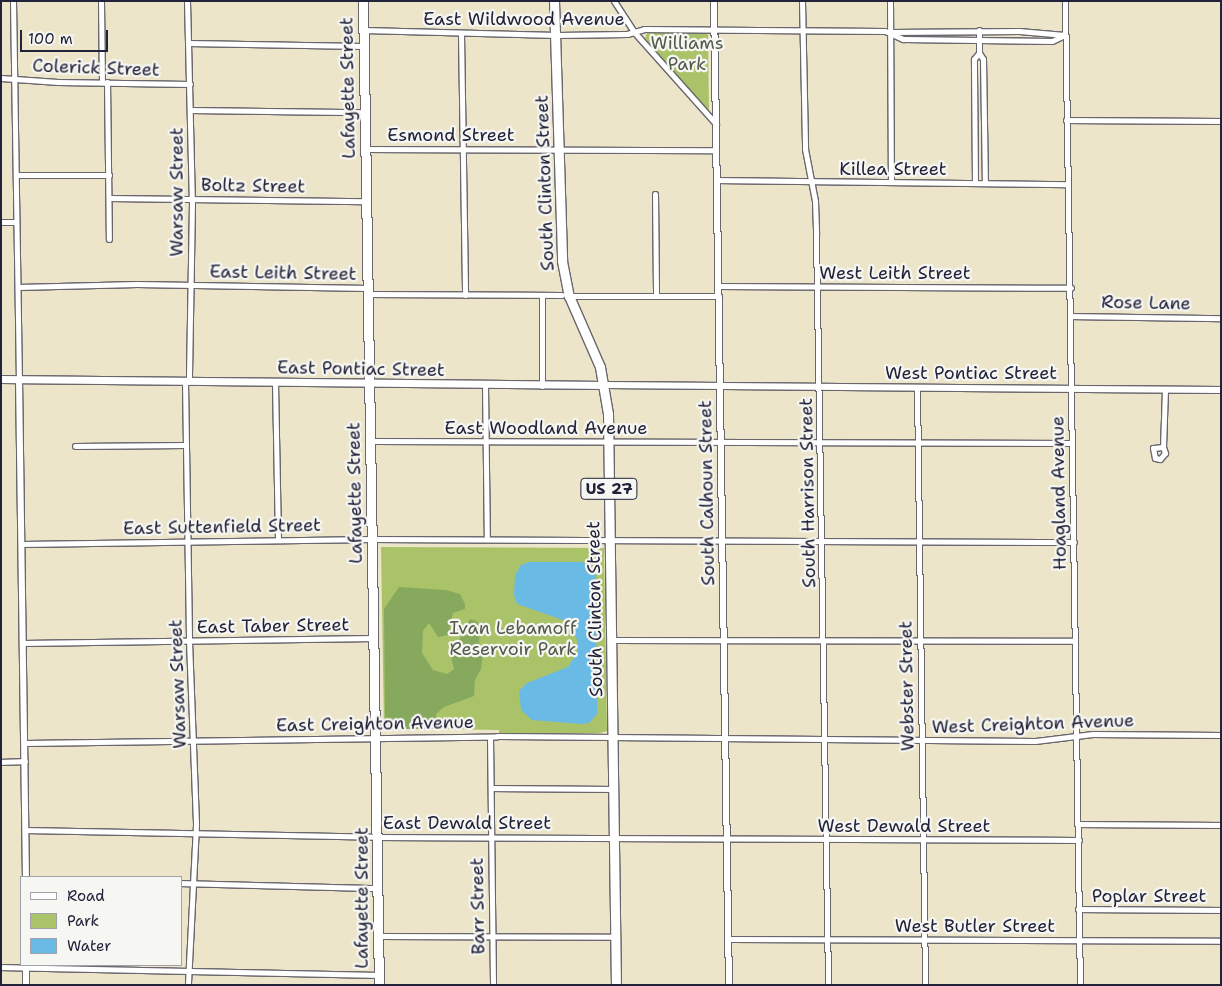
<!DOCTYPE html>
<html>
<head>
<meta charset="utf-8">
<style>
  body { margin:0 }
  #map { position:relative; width:1222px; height:986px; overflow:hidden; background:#ece5c9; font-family:"Shantell Sans",sans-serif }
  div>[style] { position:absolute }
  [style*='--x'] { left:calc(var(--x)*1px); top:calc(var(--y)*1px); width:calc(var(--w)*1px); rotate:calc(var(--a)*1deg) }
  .green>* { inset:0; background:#aac369 }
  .forest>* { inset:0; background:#87a95d }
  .water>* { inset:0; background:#69bbe5 }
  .roads { filter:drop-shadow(1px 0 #69666d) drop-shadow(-1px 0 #69666d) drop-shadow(0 1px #69666d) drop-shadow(0 -1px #69666d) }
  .minor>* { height:5px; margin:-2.5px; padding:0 2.5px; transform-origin:2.5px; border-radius:2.5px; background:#fff }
  .tertiary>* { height:6px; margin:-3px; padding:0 3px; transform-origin:3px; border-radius:3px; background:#fff }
  .secondary>* { height:7px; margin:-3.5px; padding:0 3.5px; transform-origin:3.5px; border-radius:3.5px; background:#fff }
  .trunk>* { height:9px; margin:-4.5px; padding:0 4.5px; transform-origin:4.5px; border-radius:4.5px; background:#fff }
  span { translate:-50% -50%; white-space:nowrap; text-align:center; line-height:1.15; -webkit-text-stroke:4.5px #f6f6f2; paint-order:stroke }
  .shield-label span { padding:1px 4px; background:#f6f6f2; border:1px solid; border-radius:4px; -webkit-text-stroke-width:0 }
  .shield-label { font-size:16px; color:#22223b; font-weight:700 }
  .street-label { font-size:18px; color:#22223b }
  .park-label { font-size:18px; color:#525a4b }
  .frame { position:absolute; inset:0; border:2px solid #22223b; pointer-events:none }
  .legend { position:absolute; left:20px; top:876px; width:162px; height:90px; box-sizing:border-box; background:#f6f6f2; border:1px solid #a1a1a9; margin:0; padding:6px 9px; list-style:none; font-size:15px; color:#22223b }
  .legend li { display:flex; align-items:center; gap:10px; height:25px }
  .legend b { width:25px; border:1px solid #a1a1a9 }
  .scale { position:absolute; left:20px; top:30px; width:88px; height:22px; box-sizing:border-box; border:2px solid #22223b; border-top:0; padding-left:6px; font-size:15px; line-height:18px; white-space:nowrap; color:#22223b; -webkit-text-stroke:4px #f6f6f2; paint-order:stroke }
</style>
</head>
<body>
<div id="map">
  <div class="green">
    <div style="clip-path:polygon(647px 33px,708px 33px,709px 114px,645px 38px)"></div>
    <div style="clip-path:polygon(381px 547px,604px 548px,607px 731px,600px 733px,499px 733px,499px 730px,384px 728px)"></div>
  </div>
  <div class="forest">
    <div style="clip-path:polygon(399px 587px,446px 590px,460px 594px,465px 604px,465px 609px,453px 613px,448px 635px,438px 637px,429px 623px,423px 631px,422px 653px,433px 670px,447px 674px,454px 669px,451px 656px,470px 619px,477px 621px,480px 629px,479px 642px,483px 654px,481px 669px,475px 680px,474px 696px,444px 707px,436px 714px,437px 725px,432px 729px,404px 729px,385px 718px,384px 609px)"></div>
  </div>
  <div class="water">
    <div style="clip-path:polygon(582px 562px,592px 567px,596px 577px,597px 714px,589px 723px,582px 724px,532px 720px,521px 710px,519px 691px,527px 683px,568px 667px,577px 653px,577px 639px,566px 621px,517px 604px,514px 595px,515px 575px,521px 565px,529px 562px)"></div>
  </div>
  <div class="roads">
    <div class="minor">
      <div style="--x:13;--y:1;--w:378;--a:89.1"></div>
      <div style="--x:101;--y:1;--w:81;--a:89.3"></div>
      <div style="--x:187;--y:1;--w:202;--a:88.6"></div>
      <div style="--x:192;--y:203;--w:179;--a:91"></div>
      <div style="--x:614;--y:1;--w:38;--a:57"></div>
      <div style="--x:635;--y:33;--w:122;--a:48.3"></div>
      <div style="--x:802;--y:1;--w:148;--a:88.8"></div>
      <div style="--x:805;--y:149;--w:53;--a:79.1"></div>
      <div style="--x:815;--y:201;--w:33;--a:88"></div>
      <div style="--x:816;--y:234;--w:751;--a:89.08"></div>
      <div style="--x:890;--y:1;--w:181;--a:89.7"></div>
      <div style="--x:1065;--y:1;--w:984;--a:89.13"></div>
      <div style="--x:363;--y:30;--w:194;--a:1.5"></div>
      <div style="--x:557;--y:35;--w:70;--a:-0.8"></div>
      <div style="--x:627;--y:34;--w:18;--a:-16"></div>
      <div style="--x:644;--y:29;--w:241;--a:0.5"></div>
      <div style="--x:885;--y:31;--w:20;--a:24"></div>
      <div style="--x:903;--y:39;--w:149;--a:0.8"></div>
      <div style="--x:1052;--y:41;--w:14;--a:-25"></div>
      <div style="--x:979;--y:30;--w:23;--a:90"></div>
      <div style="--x:979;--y:53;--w:7;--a:56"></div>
      <div style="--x:983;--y:59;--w:124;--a:89.1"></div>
      <div style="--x:890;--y:32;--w:129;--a:-0.4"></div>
      <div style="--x:1019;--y:31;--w:46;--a:5"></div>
      <div style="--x:461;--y:34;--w:261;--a:89.1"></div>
      <div style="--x:188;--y:43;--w:175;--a:1"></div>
      <div style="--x:1;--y:78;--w:57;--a:4"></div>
      <div style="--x:58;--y:82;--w:132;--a:0.9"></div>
      <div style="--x:107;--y:82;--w:157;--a:89.3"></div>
      <div style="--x:190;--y:110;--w:174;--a:0.7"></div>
      <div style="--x:1066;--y:120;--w:155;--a:0.4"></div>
      <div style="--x:365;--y:149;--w:351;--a:0.2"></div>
      <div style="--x:16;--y:175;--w:93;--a:0"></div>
      <div style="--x:717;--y:180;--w:351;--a:0.7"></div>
      <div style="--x:975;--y:183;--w:124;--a:-90.5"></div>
      <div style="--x:974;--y:59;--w:8;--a:-50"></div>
      <div style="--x:655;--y:194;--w:102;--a:89.4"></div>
      <div style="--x:109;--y:198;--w:257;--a:0.7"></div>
      <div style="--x:1;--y:222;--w:15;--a:0"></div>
      <div style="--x:718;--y:286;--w:353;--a:0.3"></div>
      <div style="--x:18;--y:287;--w:119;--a:-1.4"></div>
      <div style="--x:137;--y:284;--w:231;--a:1"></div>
      <div style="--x:369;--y:294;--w:193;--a:0.3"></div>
      <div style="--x:542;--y:295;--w:91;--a:90"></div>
      <div style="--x:569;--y:296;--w:150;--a:0"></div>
      <div style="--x:1071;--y:316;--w:150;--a:0.8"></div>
      <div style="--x:185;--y:382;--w:259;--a:89.1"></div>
      <div style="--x:189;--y:641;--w:184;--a:87.8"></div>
      <div style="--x:196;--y:825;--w:160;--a:92.9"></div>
      <div style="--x:275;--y:383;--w:157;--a:88.9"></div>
      <div style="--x:485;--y:385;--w:154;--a:89.3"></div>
      <div style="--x:917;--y:387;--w:598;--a:89.23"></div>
      <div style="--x:371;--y:441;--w:701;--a:0.16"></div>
      <div style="--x:75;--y:446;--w:110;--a:-0.5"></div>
      <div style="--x:1163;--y:447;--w:10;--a:174"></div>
      <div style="--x:1153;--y:448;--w:10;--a:79"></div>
      <div style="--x:1155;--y:458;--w:5;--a:11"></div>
      <div style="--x:1160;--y:459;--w:8;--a:-50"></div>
      <div style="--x:1165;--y:453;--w:6;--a:-108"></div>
      <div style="--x:1163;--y:447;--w:58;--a:-88"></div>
      <div style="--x:22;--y:544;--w:351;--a:-0.8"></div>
      <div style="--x:373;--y:539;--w:701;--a:0.25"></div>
      <div style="--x:611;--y:640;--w:464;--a:0.1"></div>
      <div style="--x:23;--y:643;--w:351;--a:-0.8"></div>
      <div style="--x:490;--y:737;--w:248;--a:89.3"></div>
      <div style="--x:25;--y:743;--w:472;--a:-0.8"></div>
      <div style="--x:497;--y:736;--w:538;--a:0.53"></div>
      <div style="--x:1035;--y:741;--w:58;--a:-6.9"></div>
      <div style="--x:1093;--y:734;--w:128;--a:0.4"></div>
      <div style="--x:1;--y:762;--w:24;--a:-2"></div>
      <div style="--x:491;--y:788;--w:121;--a:0.5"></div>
      <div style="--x:1079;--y:824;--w:142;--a:0.4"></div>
      <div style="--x:25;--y:830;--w:352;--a:1.1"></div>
      <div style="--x:377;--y:837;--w:702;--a:0.24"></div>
      <div style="--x:181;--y:883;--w:196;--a:1.5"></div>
      <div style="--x:1078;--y:909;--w:143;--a:0.4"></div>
      <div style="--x:379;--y:936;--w:236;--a:0.2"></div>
      <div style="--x:730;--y:939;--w:491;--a:0.2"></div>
      <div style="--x:1;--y:967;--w:377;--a:1.2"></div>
    </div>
    <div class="tertiary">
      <div style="--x:714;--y:1;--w:984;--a:89.13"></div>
      <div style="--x:19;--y:379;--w:498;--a:89.2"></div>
      <div style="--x:605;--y:385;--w:616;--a:0.47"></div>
      <div style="--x:26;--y:965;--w:20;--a:90"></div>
    </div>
    <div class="secondary">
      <div style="--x:1;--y:379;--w:604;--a:0.57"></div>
    </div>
    <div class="trunk">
      <div style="--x:363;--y:1;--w:984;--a:89.07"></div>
      <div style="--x:554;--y:1;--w:260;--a:88.2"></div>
      <div style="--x:562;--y:261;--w:36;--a:79"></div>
      <div style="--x:569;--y:296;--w:77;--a:66.4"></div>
      <div style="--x:600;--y:367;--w:48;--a:80.3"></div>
      <div style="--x:608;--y:414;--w:571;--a:89.2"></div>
    </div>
  </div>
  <div class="shield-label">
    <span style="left:609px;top:489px">US 27</span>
  </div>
  <div class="street-label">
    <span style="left:524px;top:19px">East Wildwood Avenue</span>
    <span style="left:96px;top:68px;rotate:2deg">Colerick Street</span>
    <span style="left:348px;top:88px;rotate:-91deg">Lafayette Street</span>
    <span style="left:451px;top:135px">Esmond Street</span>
    <span style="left:893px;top:169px">Killea Street</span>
    <span style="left:545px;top:183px;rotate:-92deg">South Clinton Street</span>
    <span style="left:253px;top:186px;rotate:1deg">Boltz Street</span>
    <span style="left:177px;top:192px;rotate:-90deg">Warsaw Street</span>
    <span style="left:283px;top:273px;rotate:1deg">East Leith Street</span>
    <span style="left:895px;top:273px">West Leith Street</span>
    <span style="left:1146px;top:303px;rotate:1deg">Rose Lane</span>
    <span style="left:361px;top:369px;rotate:1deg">East Pontiac Street</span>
    <span style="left:971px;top:373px">West Pontiac Street</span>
    <span style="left:546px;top:428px">East Woodland Avenue</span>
    <span style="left:355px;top:493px;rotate:-91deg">Lafayette Street</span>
    <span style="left:707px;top:493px;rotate:-91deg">South Calhoun Street</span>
    <span style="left:808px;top:493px;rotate:-91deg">South Harrison Street</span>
    <span style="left:1059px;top:493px;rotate:-91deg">Hoagland Avenue</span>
    <span style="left:222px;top:527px;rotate:-1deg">East Suttenfield Street</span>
    <span style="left:595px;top:609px;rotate:-91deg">South Clinton Street</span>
    <span style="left:273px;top:626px;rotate:-1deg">East Taber Street</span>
    <span style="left:178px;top:684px;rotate:-92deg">Warsaw Street</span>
    <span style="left:907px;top:686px;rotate:-91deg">Webster Street</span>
    <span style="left:375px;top:724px;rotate:-1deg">East Creighton Avenue</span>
    <span style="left:1033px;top:724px;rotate:-2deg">West Creighton Avenue</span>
    <span style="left:467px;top:823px">East Dewald Street</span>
    <span style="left:904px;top:826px">West Dewald Street</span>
    <span style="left:1149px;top:896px">Poplar Street</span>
    <span style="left:362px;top:898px;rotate:-90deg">Lafayette Street</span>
    <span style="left:478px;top:906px;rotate:-91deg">Barr Street</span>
    <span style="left:975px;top:926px">West Butler Street</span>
  </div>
  <div class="park-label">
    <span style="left:687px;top:54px">Williams<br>Park</span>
    <span style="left:513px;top:639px">Ivan Lebamoff<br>Reservoir Park</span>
  </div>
  <div class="frame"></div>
  <ul class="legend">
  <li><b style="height:6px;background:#fff"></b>Road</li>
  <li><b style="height:14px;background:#aac369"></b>Park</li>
  <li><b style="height:14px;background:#69bbe5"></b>Water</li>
  </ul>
  <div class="scale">100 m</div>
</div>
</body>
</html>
